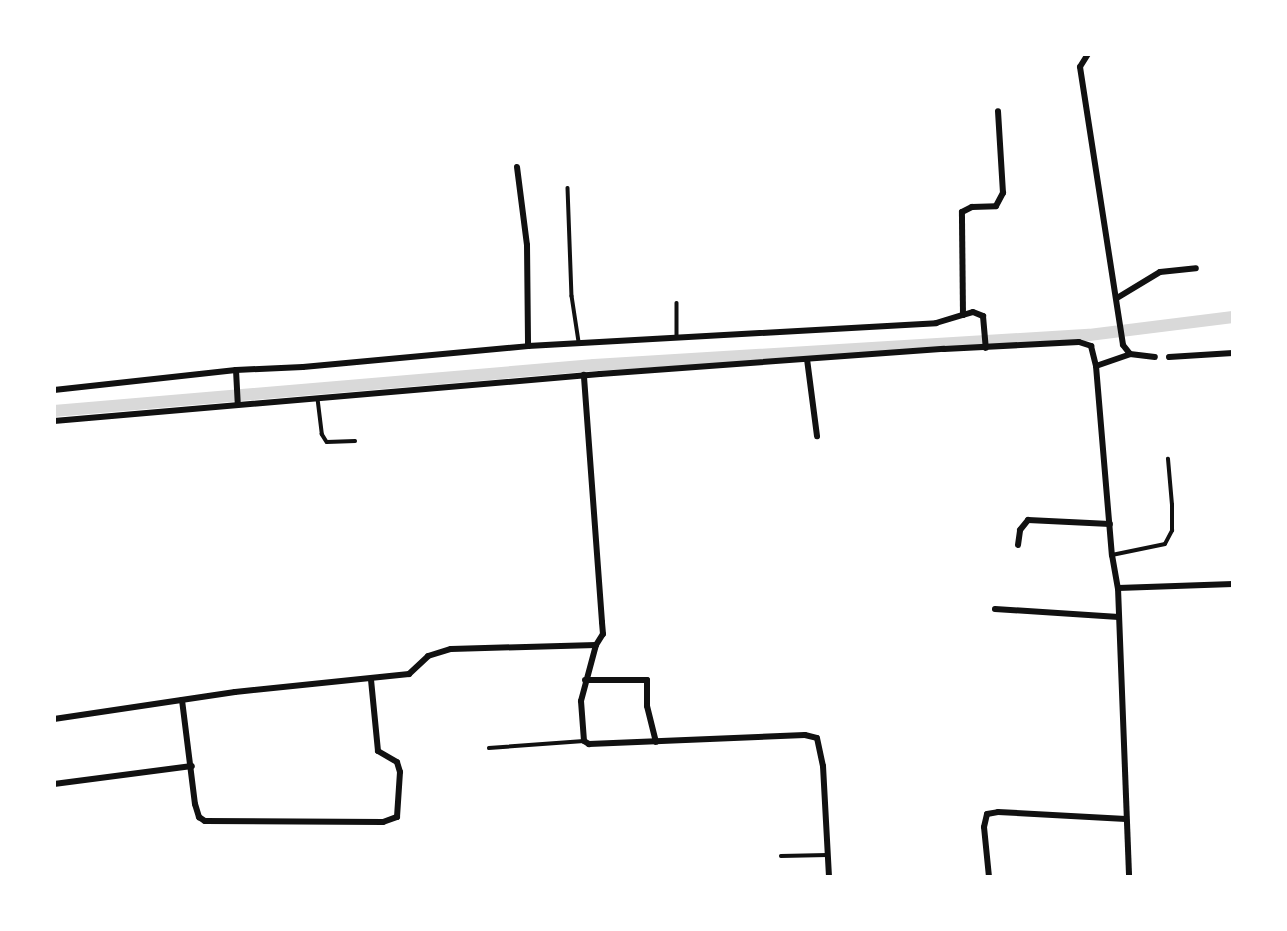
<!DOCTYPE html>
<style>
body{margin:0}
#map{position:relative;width:1287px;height:931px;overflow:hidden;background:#fff;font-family:"PT Serif",serif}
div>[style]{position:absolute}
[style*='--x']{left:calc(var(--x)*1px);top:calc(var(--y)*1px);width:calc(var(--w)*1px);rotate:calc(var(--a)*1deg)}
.canal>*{height:12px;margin:-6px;padding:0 6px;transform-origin:6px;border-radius:6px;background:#d9d9d9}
.service>*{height:3.5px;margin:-1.75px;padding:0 1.75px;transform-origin:1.75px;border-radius:1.75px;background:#111}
.minor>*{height:6px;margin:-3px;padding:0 3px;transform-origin:3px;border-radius:3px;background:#111}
span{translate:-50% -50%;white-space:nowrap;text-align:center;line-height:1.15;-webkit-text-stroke:7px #fff;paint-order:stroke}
.frame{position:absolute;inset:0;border:56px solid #fff;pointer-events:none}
</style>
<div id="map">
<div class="canal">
<i style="--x:54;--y:411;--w:542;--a:-4.87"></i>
<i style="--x:594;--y:365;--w:496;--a:-3.5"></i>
<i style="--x:1089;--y:335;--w:145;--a:-7.1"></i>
</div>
<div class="service">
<i style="--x:568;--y:188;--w:108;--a:87.9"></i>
<i style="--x:572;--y:296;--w:47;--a:81.3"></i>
<i style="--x:677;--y:303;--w:33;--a:90"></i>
<i style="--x:318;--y:399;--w:35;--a:83"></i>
<i style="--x:322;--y:434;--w:9;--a:58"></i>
<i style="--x:327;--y:442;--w:28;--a:-2"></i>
<i style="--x:1112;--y:555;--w:54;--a:-11.7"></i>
<i style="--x:1165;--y:544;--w:15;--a:-62"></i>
<i style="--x:1172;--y:531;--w:26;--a:-90"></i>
<i style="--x:1172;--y:505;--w:46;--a:-95"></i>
<i style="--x:489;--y:748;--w:95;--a:-4.2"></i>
<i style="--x:781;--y:856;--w:46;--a:-1.2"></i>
</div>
<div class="minor">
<i style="--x:1088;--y:54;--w:15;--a:122"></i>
<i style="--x:1080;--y:67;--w:281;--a:81.2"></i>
<i style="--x:1123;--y:345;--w:11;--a:52"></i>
<i style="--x:1130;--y:354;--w:25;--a:7"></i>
<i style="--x:517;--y:167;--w:79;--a:82.7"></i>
<i style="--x:527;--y:245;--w:101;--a:89.4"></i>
<i style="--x:1117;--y:298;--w:50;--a:-31.2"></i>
<i style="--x:1160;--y:272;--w:36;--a:-6"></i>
<i style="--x:963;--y:315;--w:10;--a:-17"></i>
<i style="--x:973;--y:312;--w:11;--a:22"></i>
<i style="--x:983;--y:316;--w:32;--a:85"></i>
<i style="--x:1169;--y:357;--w:64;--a:-3.6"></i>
<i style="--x:807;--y:359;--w:78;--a:82.6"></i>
<i style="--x:1096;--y:366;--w:36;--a:-19"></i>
<i style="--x:236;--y:370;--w:34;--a:87"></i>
<i style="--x:54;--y:390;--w:183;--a:-6.3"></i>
<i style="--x:236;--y:370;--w:67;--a:-2.6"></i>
<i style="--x:303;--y:367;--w:226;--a:-5.3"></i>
<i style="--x:528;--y:346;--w:409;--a:-3.2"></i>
<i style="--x:936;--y:323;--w:28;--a:-17"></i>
<i style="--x:963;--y:315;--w:103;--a:-90.6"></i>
<i style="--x:962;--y:212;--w:11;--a:-27"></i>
<i style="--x:972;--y:207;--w:24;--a:-2"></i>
<i style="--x:996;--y:206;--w:15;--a:-62"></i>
<i style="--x:1003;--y:193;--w:82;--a:-93.5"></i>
<i style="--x:54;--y:421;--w:548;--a:-4.92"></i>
<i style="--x:600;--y:374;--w:345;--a:-4.2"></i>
<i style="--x:944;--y:349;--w:135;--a:-3"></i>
<i style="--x:1079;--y:342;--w:13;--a:18"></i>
<i style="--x:1091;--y:346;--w:21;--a:76"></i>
<i style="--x:1096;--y:366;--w:190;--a:85.2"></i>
<i style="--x:1112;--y:555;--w:34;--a:80"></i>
<i style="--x:1118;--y:588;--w:289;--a:87.8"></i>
<i style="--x:1018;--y:545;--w:15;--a:-82"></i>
<i style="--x:1020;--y:530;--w:13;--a:-51"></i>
<i style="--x:1028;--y:520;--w:82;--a:2.8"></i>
<i style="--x:1118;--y:588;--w:115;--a:-2"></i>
<i style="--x:995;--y:609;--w:124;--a:3.7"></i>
<i style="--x:596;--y:645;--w:58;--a:105"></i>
<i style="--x:581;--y:701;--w:40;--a:85.7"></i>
<i style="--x:584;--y:741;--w:6;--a:31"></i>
<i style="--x:589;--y:744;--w:216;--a:-2.4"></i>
<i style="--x:805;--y:735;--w:12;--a:14"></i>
<i style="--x:817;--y:738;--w:29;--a:78"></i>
<i style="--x:823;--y:766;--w:111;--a:86.9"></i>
<i style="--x:585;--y:680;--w:62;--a:0"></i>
<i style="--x:647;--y:680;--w:26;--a:90"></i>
<i style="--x:647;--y:706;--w:37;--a:76"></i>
<i style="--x:182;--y:700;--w:105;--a:82.9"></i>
<i style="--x:195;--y:804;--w:14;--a:73"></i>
<i style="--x:199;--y:817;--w:7;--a:34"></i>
<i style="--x:205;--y:821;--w:178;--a:0.3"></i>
<i style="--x:383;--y:822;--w:15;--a:-20"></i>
<i style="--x:397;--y:817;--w:45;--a:-86.2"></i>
<i style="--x:400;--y:772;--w:10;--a:-107"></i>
<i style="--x:397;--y:762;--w:22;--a:-150"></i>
<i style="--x:378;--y:751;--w:71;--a:-95.6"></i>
<i style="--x:54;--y:719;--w:183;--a:-8.5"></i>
<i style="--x:235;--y:692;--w:175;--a:-5.9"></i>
<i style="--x:409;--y:674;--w:26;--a:-43"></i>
<i style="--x:428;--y:656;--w:24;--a:-17"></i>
<i style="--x:451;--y:649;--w:145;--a:-1.6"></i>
<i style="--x:596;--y:645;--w:13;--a:-58"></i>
<i style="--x:603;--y:634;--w:12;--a:-95"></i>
<i style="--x:602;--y:622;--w:248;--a:-94.2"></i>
<i style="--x:54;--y:784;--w:139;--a:-7.4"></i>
<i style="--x:989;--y:877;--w:50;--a:-95.7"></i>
<i style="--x:984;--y:827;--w:13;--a:-77"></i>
<i style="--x:987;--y:814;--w:11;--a:-10"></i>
<i style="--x:998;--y:812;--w:128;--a:3.1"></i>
</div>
<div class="frame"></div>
</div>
